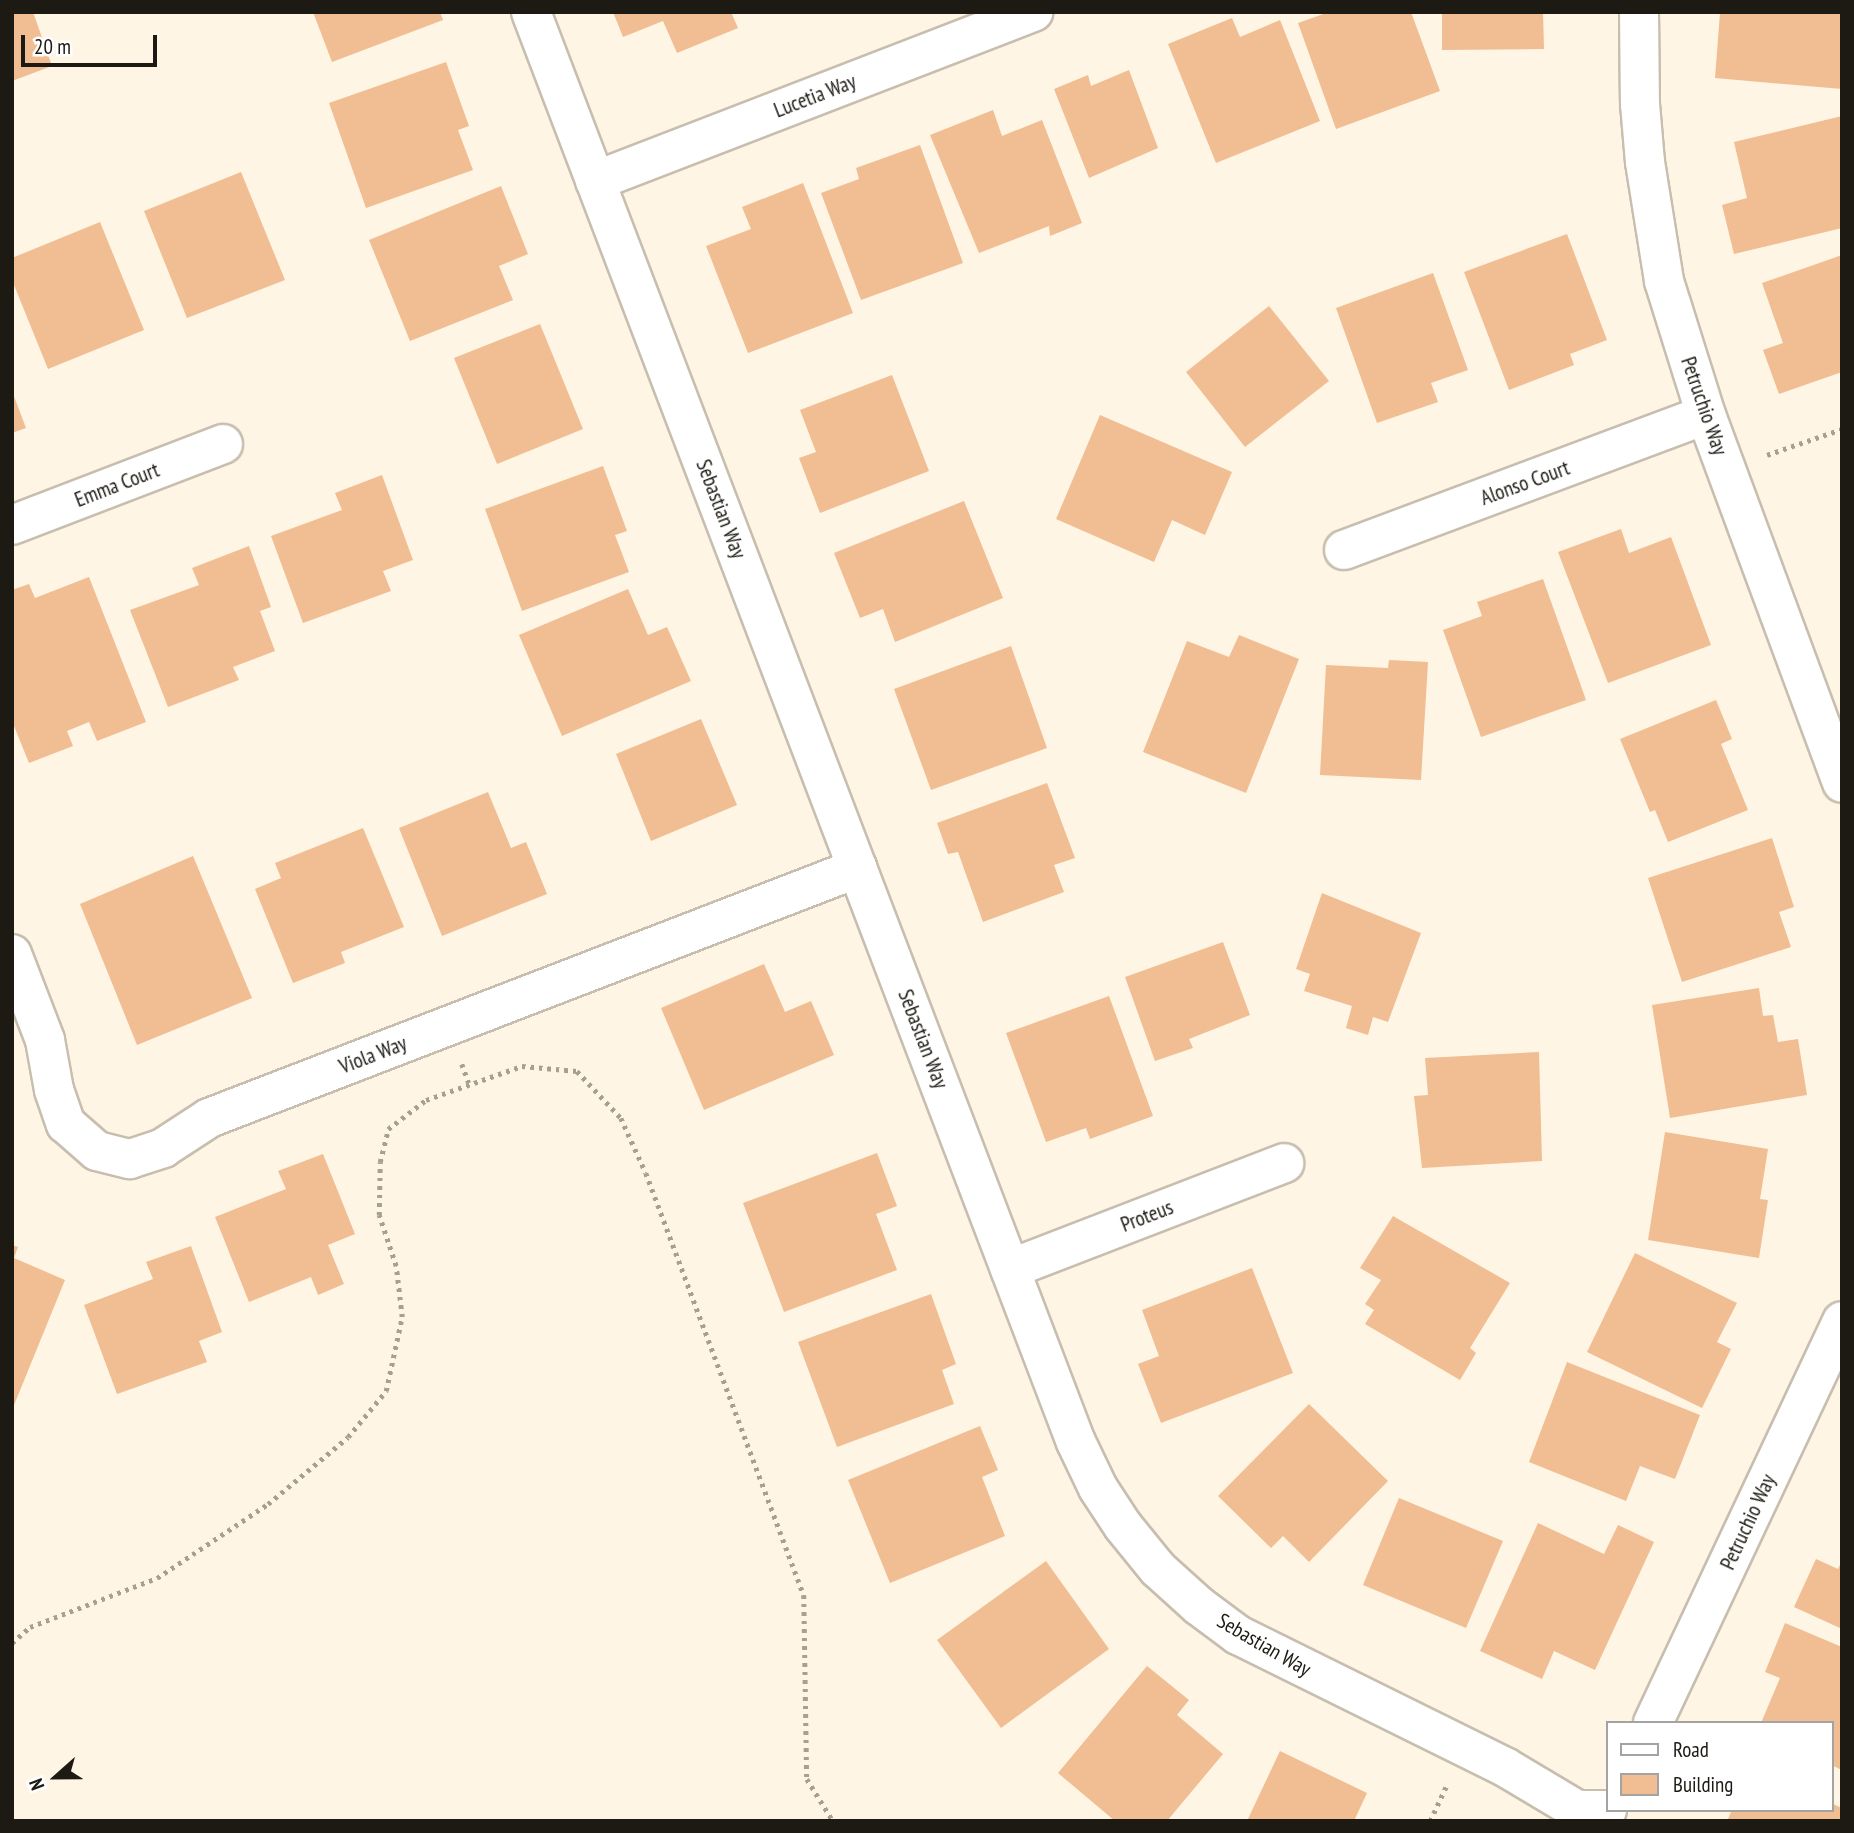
<!DOCTYPE html>
<style>
body{margin:0}
#map{position:relative;width:1854px;height:1833px;overflow:hidden;background:#fef5e4;font-family:"PT Sans Narrow",sans-serif}
div>[style]{position:absolute}
[style*='--x']{left:calc(var(--x)*1px);top:calc(var(--y)*1px);width:calc(var(--w)*1px);rotate:calc(var(--a)*1deg)}
.building>*{inset:0;background:#f1bd92}
.path>*{height:4.5px;margin-top:-2.25px;transform-origin:0;background:repeating-linear-gradient(90deg,#a6a093 0 3.5px,transparent 0 8.5px)}
.roads{filter:drop-shadow(2px 0 #c7beaf) drop-shadow(-2px 0 #c7beaf) drop-shadow(0 2px #c7beaf) drop-shadow(0 -2px #c7beaf)}
.minor>*{height:38px;margin:-19px;padding:0 19px;transform-origin:19px;border-radius:19px;background:#fff}
span{translate:-50% -50%;white-space:nowrap;text-align:center;line-height:1.15;-webkit-text-stroke:6px #fff;paint-order:stroke}
.street-label{font-size:21px;color:#1d1a14}
.frame{position:absolute;inset:0;border:14px solid #1d1a14;pointer-events:none}
.legend{position:absolute;left:1606px;top:1721px;width:228px;height:91px;box-sizing:border-box;background:#fff;border:2px solid #a5a3a1;margin:0;padding:9px 12px;list-style:none;font-size:21px;color:#1d1a14}
.legend li{display:flex;align-items:center;gap:14px;height:35px}
.legend b{width:35px;border:2px solid #a5a3a1}
.north{position:absolute;left:21px;top:1742px;width:70px;height:70px;-webkit-text-stroke:5px #fff;paint-order:stroke;rotate:249deg;font-size:19px;font-weight:700;line-height:28px;text-align:center;color:#1d1a14}
.north::after{content:'';display:block;margin:auto;width:24px;height:32px;background:#1d1a14;clip-path:polygon(50% 0,100% 100%,50% 72%,0 100%)}
.scale{position:absolute;left:21px;top:35px;width:136px;height:32px;box-sizing:border-box;border:4px solid #1d1a14;border-top:0;padding-left:9px;font-size:21px;line-height:24px;white-space:nowrap;color:#1d1a14;-webkit-text-stroke:5px #fff;paint-order:stroke}
</style>
<div id="map">
<div class="building">
<i style="clip-path:polygon(12px 12px,33px 12px,52px 66px,12px 81px)"></i>
<i style="clip-path:polygon(313px 12px,440px 12px,443px 20px,332px 62px)"></i>
<i style="clip-path:polygon(613px 12px,731px 12px,738px 28px,677px 53px,663px 21px,623px 37px)"></i>
<i style="clip-path:polygon(1329px 12px,1411px 12px,1440px 91px,1336px 129px,1298px 23px)"></i>
<i style="clip-path:polygon(1442px 12px,1543px 12px,1544px 49px,1442px 50px)"></i>
<i style="clip-path:polygon(1737px 12px,1842px 12px,1842px 89px,1715px 78px,1720px 13px)"></i>
<i style="clip-path:polygon(1232px 18px,1240px 37px,1280px 20px,1320px 121px,1216px 163px,1168px 44px)"></i>
<i style="clip-path:polygon(446px 62px,469px 126px,458px 130px,473px 170px,366px 208px,329px 103px)"></i>
<i style="clip-path:polygon(1129px 70px,1158px 148px,1089px 178px,1054px 89px,1088px 75px,1091px 86px)"></i>
<i style="clip-path:polygon(993px 110px,1002px 136px,1042px 120px,1082px 223px,1050px 236px,1049px 226px,979px 253px,930px 135px)"></i>
<i style="clip-path:polygon(1842px 116px,1842px 228px,1734px 254px,1722px 205px,1747px 198px,1734px 142px)"></i>
<i style="clip-path:polygon(920px 145px,963px 263px,861px 300px,821px 193px,859px 179px,856px 168px)"></i>
<i style="clip-path:polygon(241px 172px,285px 280px,187px 318px,144px 211px)"></i>
<i style="clip-path:polygon(803px 183px,853px 313px,748px 353px,706px 246px,751px 229px,742px 207px)"></i>
<i style="clip-path:polygon(501px 186px,528px 254px,499px 266px,513px 300px,410px 341px,369px 240px)"></i>
<i style="clip-path:polygon(100px 222px,144px 330px,48px 369px,12px 280px,12px 258px)"></i>
<i style="clip-path:polygon(1567px 234px,1607px 340px,1570px 354px,1574px 365px,1509px 390px,1464px 272px)"></i>
<i style="clip-path:polygon(1842px 255px,1842px 372px,1779px 394px,1763px 350px,1783px 343px,1762px 283px)"></i>
<i style="clip-path:polygon(1433px 273px,1468px 370px,1431px 383px,1438px 402px,1377px 423px,1336px 308px)"></i>
<i style="clip-path:polygon(1269px 306px,1329px 381px,1245px 447px,1186px 372px)"></i>
<i style="clip-path:polygon(540px 324px,583px 429px,497px 464px,454px 358px)"></i>
<i style="clip-path:polygon(892px 375px,929px 471px,820px 513px,799px 458px,816px 452px,800px 410px)"></i>
<i style="clip-path:polygon(12px 391px,26px 428px,12px 433px)"></i>
<i style="clip-path:polygon(1100px 415px,1232px 472px,1205px 535px,1172px 520px,1154px 562px,1056px 519px)"></i>
<i style="clip-path:polygon(603px 466px,627px 531px,615px 535px,629px 572px,522px 611px,485px 509px)"></i>
<i style="clip-path:polygon(382px 475px,413px 560px,383px 571px,391px 591px,303px 623px,271px 536px,342px 510px,335px 493px)"></i>
<i style="clip-path:polygon(964px 501px,1003px 598px,895px 642px,883px 609px,860px 618px,834px 553px)"></i>
<i style="clip-path:polygon(1621px 529px,1629px 553px,1671px 537px,1711px 645px,1608px 683px,1558px 552px)"></i>
<i style="clip-path:polygon(249px 546px,271px 607px,260px 611px,275px 651px,233px 667px,239px 680px,168px 707px,130px 610px,199px 585px,192px 568px)"></i>
<i style="clip-path:polygon(89px 577px,146px 722px,97px 741px,89px 722px,67px 731px,73px 746px,29px 763px,12px 721px,12px 590px,29px 584px,35px 598px)"></i>
<i style="clip-path:polygon(1543px 579px,1586px 700px,1481px 737px,1443px 630px,1482px 616px,1477px 602px)"></i>
<i style="clip-path:polygon(628px 589px,648px 635px,667px 627px,691px 681px,562px 736px,519px 635px)"></i>
<i style="clip-path:polygon(1239px 635px,1299px 659px,1246px 793px,1143px 752px,1187px 641px,1229px 657px)"></i>
<i style="clip-path:polygon(1011px 646px,1047px 748px,931px 790px,894px 689px)"></i>
<i style="clip-path:polygon(1389px 660px,1428px 662px,1421px 780px,1320px 775px,1326px 665px,1388px 668px)"></i>
<i style="clip-path:polygon(1716px 700px,1732px 739px,1721px 744px,1748px 810px,1668px 842px,1655px 810px,1650px 812px,1620px 739px)"></i>
<i style="clip-path:polygon(701px 719px,737px 805px,651px 841px,616px 754px)"></i>
<i style="clip-path:polygon(1047px 783px,1075px 858px,1054px 865px,1064px 892px,983px 922px,958px 852px,948px 854px,937px 823px)"></i>
<i style="clip-path:polygon(488px 792px,511px 848px,526px 842px,547px 894px,442px 936px,399px 828px)"></i>
<i style="clip-path:polygon(363px 828px,404px 927px,341px 952px,345px 963px,293px 983px,255px 889px,281px 878px,275px 863px)"></i>
<i style="clip-path:polygon(1772px 838px,1794px 907px,1779px 912px,1791px 947px,1682px 982px,1648px 878px)"></i>
<i style="clip-path:polygon(193px 856px,252px 998px,137px 1045px,80px 904px)"></i>
<i style="clip-path:polygon(1322px 893px,1421px 933px,1388px 1022px,1373px 1017px,1368px 1035px,1346px 1028px,1352px 1006px,1304px 991px,1310px 974px,1296px 969px)"></i>
<i style="clip-path:polygon(1223px 942px,1250px 1015px,1189px 1039px,1193px 1048px,1155px 1061px,1125px 977px)"></i>
<i style="clip-path:polygon(764px 964px,785px 1012px,811px 1001px,834px 1055px,704px 1110px,661px 1008px)"></i>
<i style="clip-path:polygon(1759px 988px,1763px 1016px,1773px 1015px,1778px 1042px,1798px 1039px,1807px 1095px,1670px 1118px,1652px 1005px)"></i>
<i style="clip-path:polygon(1109px 996px,1153px 1116px,1090px 1139px,1086px 1128px,1046px 1142px,1006px 1033px)"></i>
<i style="clip-path:polygon(1539px 1052px,1542px 1161px,1422px 1168px,1414px 1096px,1428px 1095px,1425px 1058px)"></i>
<i style="clip-path:polygon(1665px 1132px,1768px 1149px,1760px 1199px,1768px 1200px,1759px 1258px,1648px 1240px)"></i>
<i style="clip-path:polygon(877px 1153px,897px 1206px,876px 1214px,897px 1270px,784px 1312px,743px 1203px)"></i>
<i style="clip-path:polygon(323px 1154px,355px 1234px,328px 1245px,344px 1284px,318px 1295px,311px 1277px,249px 1302px,215px 1217px,286px 1189px,278px 1171px)"></i>
<i style="clip-path:polygon(1393px 1216px,1510px 1283px,1470px 1348px,1476px 1353px,1460px 1380px,1365px 1324px,1374px 1310px,1365px 1304px,1381px 1280px,1360px 1268px)"></i>
<i style="clip-path:polygon(12px 1245px,18px 1247px,14px 1258px,65px 1280px,12px 1410px)"></i>
<i style="clip-path:polygon(191px 1246px,222px 1332px,199px 1341px,207px 1362px,117px 1394px,84px 1305px,153px 1279px,146px 1262px)"></i>
<i style="clip-path:polygon(1635px 1253px,1737px 1303px,1717px 1342px,1731px 1349px,1702px 1408px,1587px 1352px)"></i>
<i style="clip-path:polygon(1252px 1268px,1293px 1373px,1161px 1423px,1138px 1364px,1159px 1356px,1142px 1310px)"></i>
<i style="clip-path:polygon(931px 1294px,956px 1364px,942px 1370px,954px 1404px,837px 1447px,798px 1342px)"></i>
<i style="clip-path:polygon(1567px 1362px,1700px 1415px,1675px 1479px,1640px 1466px,1626px 1501px,1529px 1462px)"></i>
<i style="clip-path:polygon(1309px 1404px,1388px 1481px,1309px 1562px,1283px 1536px,1271px 1548px,1218px 1496px)"></i>
<i style="clip-path:polygon(980px 1426px,998px 1470px,982px 1477px,1005px 1536px,890px 1583px,848px 1480px)"></i>
<i style="clip-path:polygon(1399px 1498px,1503px 1541px,1466px 1628px,1363px 1585px)"></i>
<i style="clip-path:polygon(1538px 1523px,1604px 1554px,1618px 1525px,1654px 1542px,1595px 1670px,1554px 1651px,1542px 1679px,1480px 1651px)"></i>
<i style="clip-path:polygon(1816px 1559px,1838px 1569px,1842px 1561px,1842px 1629px,1794px 1607px)"></i>
<i style="clip-path:polygon(1046px 1561px,1109px 1649px,1001px 1728px,937px 1640px)"></i>
<i style="clip-path:polygon(1785px 1623px,1842px 1647px,1842px 1770px,1831px 1765px,1831px 1723px,1761px 1723px,1780px 1678px,1765px 1672px)"></i>
<i style="clip-path:polygon(1147px 1666px,1189px 1700px,1177px 1715px,1223px 1754px,1167px 1821px,1115px 1821px,1058px 1773px)"></i>
<i style="clip-path:polygon(1280px 1751px,1367px 1793px,1354px 1821px,1247px 1821px)"></i>
<i style="clip-path:polygon(1831px 1803px,1842px 1808px,1842px 1821px,1727px 1821px,1732px 1810px,1831px 1810px)"></i>
</div>
<div class="path">
<i style="--x:1767;--y:455;--w:79;--a:-19.1"></i>
<i style="--x:462;--y:1064;--w:20;--a:70"></i>
<i style="--x:12;--y:1643;--w:24;--a:-42"></i>
<i style="--x:30;--y:1627;--w:136;--a:-21.1"></i>
<i style="--x:157;--y:1578;--w:133;--a:-33.7"></i>
<i style="--x:268;--y:1504;--w:104;--a:-39.9"></i>
<i style="--x:348;--y:1437;--w:60;--a:-50.4"></i>
<i style="--x:386;--y:1391;--w:76;--a:-77.8"></i>
<i style="--x:402;--y:1317;--w:51;--a:-96.7"></i>
<i style="--x:396;--y:1266;--w:54;--a:-108.4"></i>
<i style="--x:379;--y:1215;--w:53;--a:-88.9"></i>
<i style="--x:380;--y:1162;--w:34;--a:-76"></i>
<i style="--x:388;--y:1129;--w:48;--a:-37.3"></i>
<i style="--x:426;--y:1100;--w:102;--a:-19.5"></i>
<i style="--x:522;--y:1066;--w:55;--a:5.2"></i>
<i style="--x:577;--y:1071;--w:64;--a:46.9"></i>
<i style="--x:621;--y:1118;--w:60;--a:65.6"></i>
<i style="--x:646;--y:1173;--w:451;--a:69.5"></i>
<i style="--x:804;--y:1595;--w:184;--a:89.1"></i>
<i style="--x:807;--y:1779;--w:49;--a:58.2"></i>
<i style="--x:1430;--y:1821;--w:38;--a:-65"></i>
</div>
<div class="roads">
<div class="minor">
<i style="--x:531;--y:12;--w:1530;--a:69.14"></i>
<i style="--x:1076;--y:1442;--w:51;--a:64.4"></i>
<i style="--x:1098;--y:1488;--w:45;--a:56.7"></i>
<i style="--x:1123;--y:1526;--w:55;--a:50.9"></i>
<i style="--x:1158;--y:1569;--w:55;--a:42.1"></i>
<i style="--x:1199;--y:1606;--w:49;--a:36.6"></i>
<i style="--x:1238;--y:1635;--w:298;--a:26.3"></i>
<i style="--x:1505;--y:1767;--w:84;--a:30.8"></i>
<i style="--x:1577;--y:1810;--w:30;--a:0"></i>
<i style="--x:1639;--y:12;--w:92;--a:89.4"></i>
<i style="--x:1640;--y:104;--w:58;--a:85.1"></i>
<i style="--x:1645;--y:162;--w:121;--a:80.9"></i>
<i style="--x:1664;--y:281;--w:140;--a:72.6"></i>
<i style="--x:1706;--y:415;--w:392;--a:69.7"></i>
<i style="--x:595;--y:181;--w:470;--a:-21.1"></i>
<i style="--x:12;--y:525;--w:226;--a:-21"></i>
<i style="--x:1344;--y:550;--w:386;--a:-20.5"></i>
<i style="--x:12;--y:954;--w:92;--a:69"></i>
<i style="--x:45;--y:1040;--w:51;--a:79.8"></i>
<i style="--x:54;--y:1090;--w:36;--a:71"></i>
<i style="--x:66;--y:1124;--w:41;--a:41.1"></i>
<i style="--x:97;--y:1151;--w:34;--a:14"></i>
<i style="--x:130;--y:1159;--w:35;--a:-18"></i>
<i style="--x:163;--y:1148;--w:55;--a:-33.1"></i>
<i style="--x:209;--y:1118;--w:695;--a:-21.07"></i>
<i style="--x:1010;--y:1269;--w:294;--a:-21.1"></i>
<i style="--x:1653;--y:1723;--w:444;--a:-64.8"></i>
</div>
</div>
<div class="street-label">
<span style="left:815px;top:96px;rotate:-21deg">Lucetia Way</span>
<span style="left:1704px;top:406px;rotate:71deg">Petruchio Way</span>
<span style="left:1525px;top:483px;rotate:-20deg">Alonso Court</span>
<span style="left:117px;top:485px;rotate:-21deg">Emma Court</span>
<span style="left:721px;top:509px;rotate:69deg">Sebastian Way</span>
<span style="left:923px;top:1039px;rotate:69deg">Sebastian Way</span>
<span style="left:373px;top:1055px;rotate:-21deg">Viola Way</span>
<span style="left:1147px;top:1216px;rotate:-21deg">Proteus</span>
<span style="left:1748px;top:1522px;rotate:-65deg">Petruchio Way</span>
<span style="left:1264px;top:1645px;rotate:30deg">Sebastian Way</span>
</div>
<div class="frame"></div>
<ul class="legend">
<li><b style="height:9px;background:#fff"></b>Road</li>
<li><b style="height:19px;background:#f1bd92"></b>Building</li>
</ul>
<div class="north">N</div>
<div class="scale">20 m</div>
</div>
